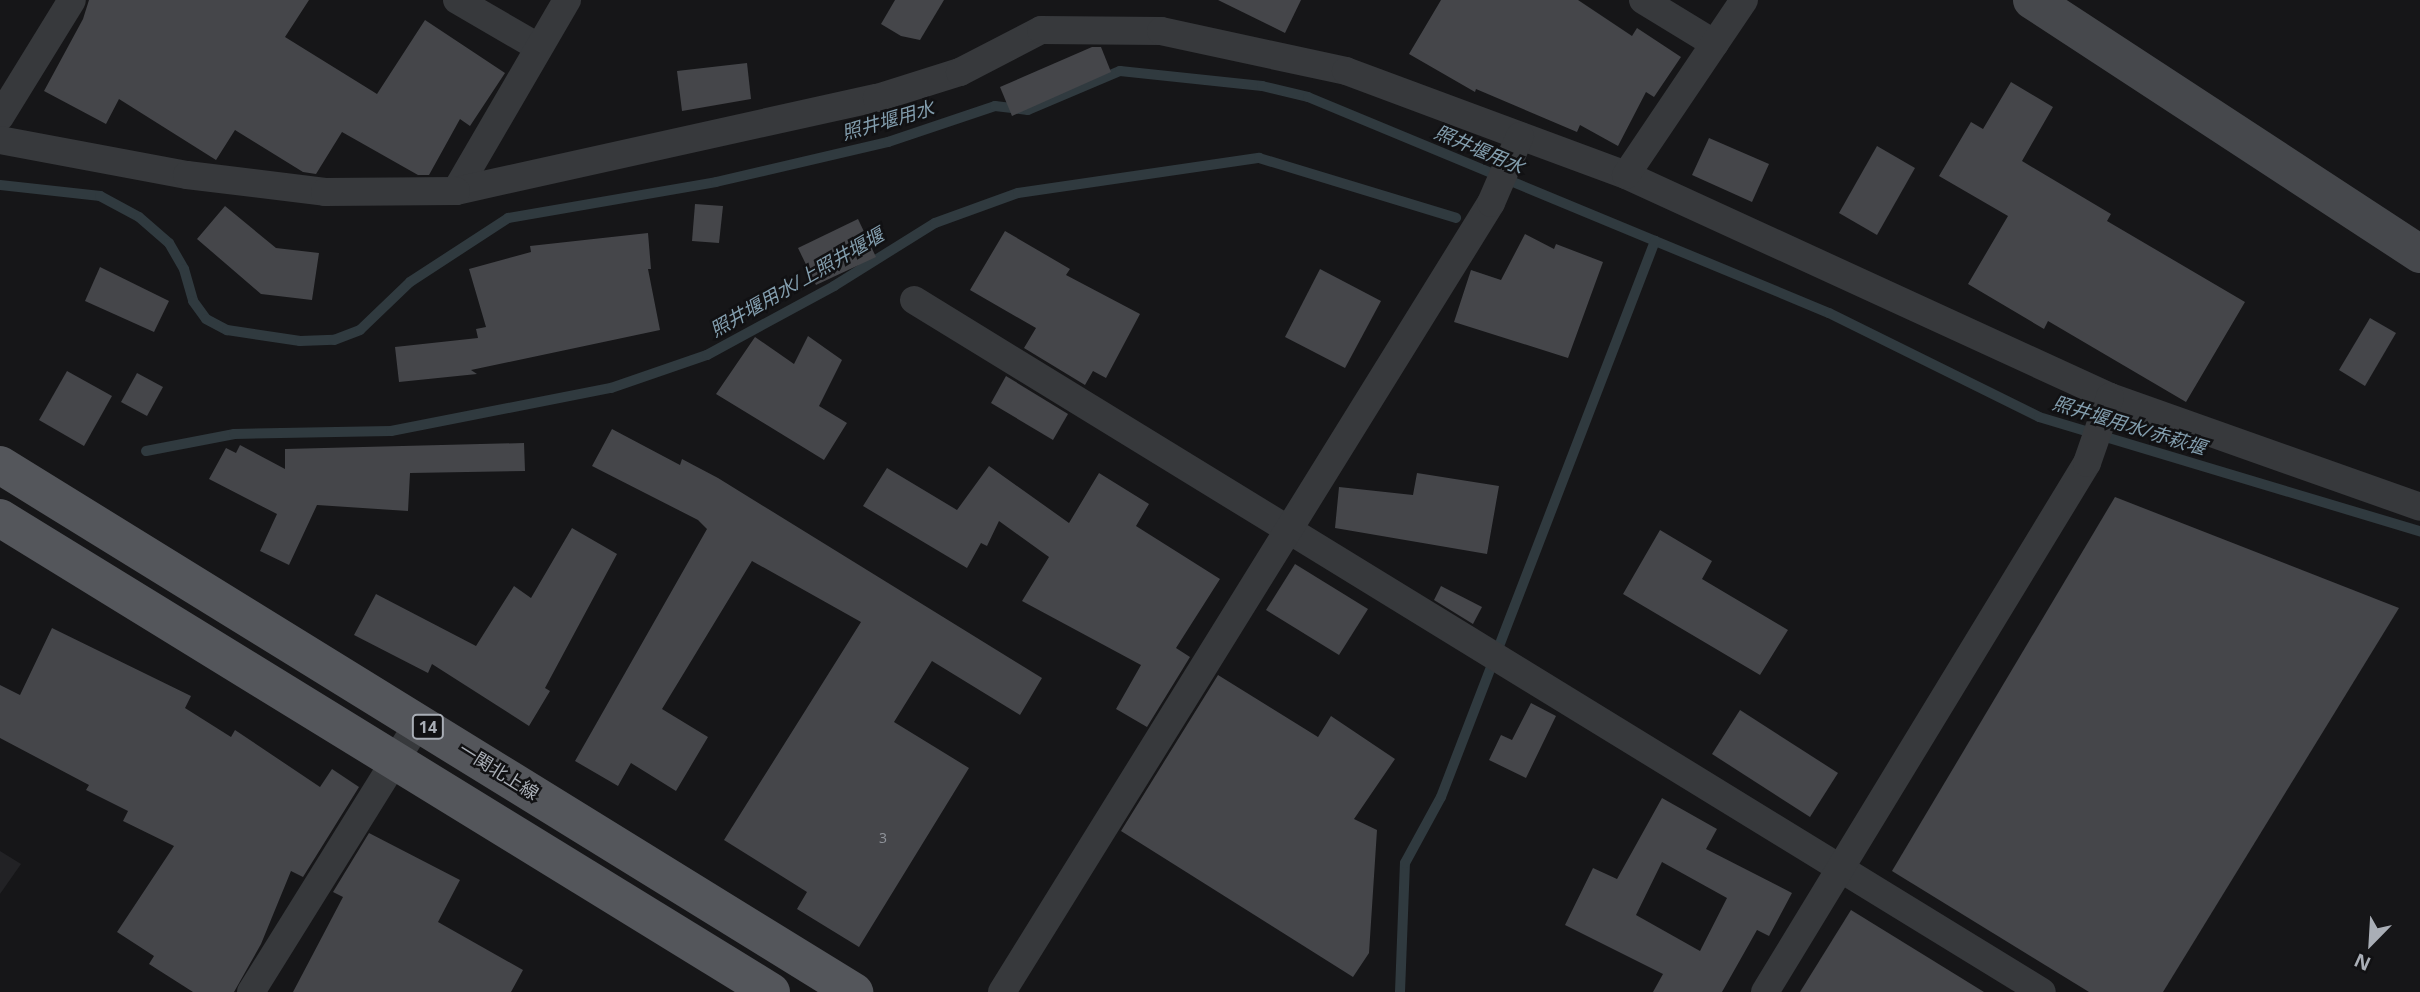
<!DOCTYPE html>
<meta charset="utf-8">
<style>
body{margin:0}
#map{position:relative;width:2420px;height:992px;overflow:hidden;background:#161618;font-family:"Open Sans","Noto Sans JP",sans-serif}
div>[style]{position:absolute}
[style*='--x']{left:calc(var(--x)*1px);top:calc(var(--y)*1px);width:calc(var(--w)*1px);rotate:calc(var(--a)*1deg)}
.built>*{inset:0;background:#222225}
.stream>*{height:10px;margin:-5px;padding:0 5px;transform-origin:5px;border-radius:5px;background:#303a3f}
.building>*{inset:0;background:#45464a}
.street>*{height:28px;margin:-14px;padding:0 14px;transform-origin:14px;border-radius:14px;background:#37393c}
.secondary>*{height:38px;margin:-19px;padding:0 19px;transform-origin:19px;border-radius:19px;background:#46484c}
.primary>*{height:38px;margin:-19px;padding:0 19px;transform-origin:19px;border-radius:19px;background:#54565b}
span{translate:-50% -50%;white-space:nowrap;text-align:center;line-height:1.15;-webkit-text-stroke:5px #111113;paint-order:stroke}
.number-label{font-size:14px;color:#90949b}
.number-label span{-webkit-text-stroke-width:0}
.shield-label span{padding:2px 5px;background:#111113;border:2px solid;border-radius:5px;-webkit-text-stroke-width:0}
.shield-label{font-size:16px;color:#a9aeb6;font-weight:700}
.street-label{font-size:18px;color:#a9aeb6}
.water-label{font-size:19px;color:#839eae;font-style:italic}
.north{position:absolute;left:2336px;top:908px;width:70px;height:70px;-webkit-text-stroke:5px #111113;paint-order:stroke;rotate:204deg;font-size:19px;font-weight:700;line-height:28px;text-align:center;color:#a9aeb6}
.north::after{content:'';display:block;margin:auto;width:24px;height:32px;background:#a9aeb6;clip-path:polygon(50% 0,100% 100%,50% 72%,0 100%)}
</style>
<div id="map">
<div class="built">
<i style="clip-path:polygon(0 851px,21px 864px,0 894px)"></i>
</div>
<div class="stream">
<i style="--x:0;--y:185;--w:101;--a:6.3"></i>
<i style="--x:100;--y:196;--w:44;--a:28.3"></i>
<i style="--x:139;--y:217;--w:40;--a:41"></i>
<i style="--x:169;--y:243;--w:30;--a:60"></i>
<i style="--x:184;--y:269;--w:33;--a:74"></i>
<i style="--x:193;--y:301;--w:22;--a:54"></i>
<i style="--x:206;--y:319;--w:24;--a:28"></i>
<i style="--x:227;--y:330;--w:74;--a:8.6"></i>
<i style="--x:300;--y:341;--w:34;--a:-2"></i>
<i style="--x:334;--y:340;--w:28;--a:-21"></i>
<i style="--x:360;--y:330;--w:69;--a:-43.8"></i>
<i style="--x:410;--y:282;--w:117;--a:-33.1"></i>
<i style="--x:508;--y:218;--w:211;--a:-9.8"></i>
<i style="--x:716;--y:182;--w:177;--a:-13.1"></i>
<i style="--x:888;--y:142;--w:113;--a:-18.6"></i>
<i style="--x:995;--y:106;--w:33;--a:7"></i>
<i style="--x:1028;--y:110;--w:100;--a:-23"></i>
<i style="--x:1120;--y:71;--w:143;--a:6"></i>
<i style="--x:1262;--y:86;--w:47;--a:13.4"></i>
<i style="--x:1308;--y:97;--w:564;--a:22.52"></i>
<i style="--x:1829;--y:313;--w:234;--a:26.3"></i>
<i style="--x:2039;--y:417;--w:398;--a:16.7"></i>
<i style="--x:146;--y:451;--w:90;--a:-10.9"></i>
<i style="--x:234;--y:434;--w:157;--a:-1.1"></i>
<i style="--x:391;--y:431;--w:224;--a:-11.1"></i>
<i style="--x:611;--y:388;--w:102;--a:-19"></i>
<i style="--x:707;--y:355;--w:145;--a:-28.5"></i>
<i style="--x:834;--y:286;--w:119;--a:-32"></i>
<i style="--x:935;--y:223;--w:88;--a:-19.9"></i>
<i style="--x:1018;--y:193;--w:244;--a:-8.3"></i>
<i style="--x:1259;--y:158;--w:206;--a:16.9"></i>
<i style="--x:1400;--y:992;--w:129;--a:-87.8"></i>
<i style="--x:1405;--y:863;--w:75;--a:-61.4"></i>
<i style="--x:1441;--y:797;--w:596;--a:-68.95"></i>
</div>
<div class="building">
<i style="clip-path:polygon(89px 0,309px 0,285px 37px,377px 94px,425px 20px,505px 73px,470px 126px,460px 119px,429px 175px,418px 175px,342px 132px,316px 174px,303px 172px,235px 130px,216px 160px,119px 99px,106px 124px,44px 91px,83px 19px)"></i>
<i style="clip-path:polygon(895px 0,944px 0,920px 40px,901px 36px,881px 24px)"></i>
<i style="clip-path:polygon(1218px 0,1301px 0,1285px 33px)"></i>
<i style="clip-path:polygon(1441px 0,1578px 0,1632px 36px,1637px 28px,1681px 57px,1654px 97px,1646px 92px,1618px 146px,1580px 125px,1577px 132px,1476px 89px,1475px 92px,1409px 54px)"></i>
<i style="clip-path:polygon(1092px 47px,1101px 47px,1111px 72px,1012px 116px,1000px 87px)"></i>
<i style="clip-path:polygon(747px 63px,751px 99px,682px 111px,677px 71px)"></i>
<i style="clip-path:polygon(2011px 82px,2053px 107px,2022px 161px,2111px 214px,2107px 221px,2245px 302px,2186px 402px,2048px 321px,2044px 329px,1968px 284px,2008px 216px,1939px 176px,1971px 122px,1983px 129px)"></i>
<i style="clip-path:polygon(1709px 138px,1769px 164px,1752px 202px,1692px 175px)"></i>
<i style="clip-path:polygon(1877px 146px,1915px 168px,1877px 235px,1839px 213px)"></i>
<i style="clip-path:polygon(695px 204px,723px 206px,719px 243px,692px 241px)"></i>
<i style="clip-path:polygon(225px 206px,276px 248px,319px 253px,312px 300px,261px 294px,197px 239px)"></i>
<i style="clip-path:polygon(858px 219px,876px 257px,816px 285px,798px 248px)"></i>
<i style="clip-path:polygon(1005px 231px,1070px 269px,1066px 275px,1140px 314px,1106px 378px,1093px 371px,1085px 385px,1024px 348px,1036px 328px,970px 290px)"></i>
<i style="clip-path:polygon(648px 233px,651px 269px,648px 269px,660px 330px,471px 370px,477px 374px,399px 382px,395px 347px,478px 338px,476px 329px,486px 327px,469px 269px,531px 252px,530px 246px)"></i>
<i style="clip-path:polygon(1525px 234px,1554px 249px,1556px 244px,1603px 262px,1568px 358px,1454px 322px,1471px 270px,1501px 280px)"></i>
<i style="clip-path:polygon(100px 267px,169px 301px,154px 332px,85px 301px)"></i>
<i style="clip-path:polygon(1320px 269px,1381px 301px,1345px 368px,1285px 337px)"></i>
<i style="clip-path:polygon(2370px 318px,2396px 333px,2365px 386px,2339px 370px)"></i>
<i style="clip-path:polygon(808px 336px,842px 360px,819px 406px,847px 423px,824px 460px,716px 394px,755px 337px,794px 364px)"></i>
<i style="clip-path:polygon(67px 371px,112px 396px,84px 446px,39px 420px)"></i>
<i style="clip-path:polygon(137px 373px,163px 387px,147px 416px,121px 402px)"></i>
<i style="clip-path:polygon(1006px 376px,1068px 414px,1053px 440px,991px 403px)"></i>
<i style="clip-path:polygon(612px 429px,680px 465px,682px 459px,718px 478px,1042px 678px,1020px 715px,932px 661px,894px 722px,969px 768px,859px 947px,797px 909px,807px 892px,724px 840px,861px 622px,752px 561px,662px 709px,708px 737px,676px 791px,631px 763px,618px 786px,575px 761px,707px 529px,698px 520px,592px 466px)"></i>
<i style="clip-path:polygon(524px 443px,525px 471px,410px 473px,408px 511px,317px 505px,289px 565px,260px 551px,277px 514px,209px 479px,226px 448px,236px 453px,240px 445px,285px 469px,285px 449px)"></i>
<i style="clip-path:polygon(989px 466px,1069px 523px,1099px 473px,1149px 504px,1136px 526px,1220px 579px,1176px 648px,1190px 657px,1147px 727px,1116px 709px,1141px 665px,1022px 601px,1049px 557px,999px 521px,987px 546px,981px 543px,967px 568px,863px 506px,887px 468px,957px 510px)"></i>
<i style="clip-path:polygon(1417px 473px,1499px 486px,1487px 554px,1335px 528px,1339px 487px,1413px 495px)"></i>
<i style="clip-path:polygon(2115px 497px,2399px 608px,2163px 992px,2089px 992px,1892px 871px)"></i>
<i style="clip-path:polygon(572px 528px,617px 554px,545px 688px,550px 691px,529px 726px,432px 664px,428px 673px,354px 635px,376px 594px,476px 646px,514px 586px,531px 598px)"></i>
<i style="clip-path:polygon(1660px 530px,1712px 561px,1702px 579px,1788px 630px,1760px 675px,1623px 594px)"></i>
<i style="clip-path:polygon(1295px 564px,1368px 609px,1339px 655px,1266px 610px)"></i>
<i style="clip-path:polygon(1441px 586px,1482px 607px,1473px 624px,1434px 600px)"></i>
<i style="clip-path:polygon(52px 628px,191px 696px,185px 708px,231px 737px,235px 730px,320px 787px,332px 769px,359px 787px,303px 877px,291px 871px,261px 944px,234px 992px,193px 992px,149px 964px,154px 956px,117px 932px,174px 846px,123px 821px,128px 811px,86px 790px,89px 785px,0 738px,0 685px,20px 695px)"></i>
<i style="clip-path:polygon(1218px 675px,1318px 737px,1331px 716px,1395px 759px,1354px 819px,1377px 830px,1369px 953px,1353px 977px,1121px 831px)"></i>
<i style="clip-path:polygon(1531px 703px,1556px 716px,1526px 778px,1489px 760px,1501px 735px,1512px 740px)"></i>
<i style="clip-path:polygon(1740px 710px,1838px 773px,1810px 817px,1712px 754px)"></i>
<i style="clip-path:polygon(evenodd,1662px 798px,1717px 829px,1706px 849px,1792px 893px,1769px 936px,1757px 930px,1722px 992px,1653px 992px,1663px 974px,1565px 925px,1593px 868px,1617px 879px,1662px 798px,1662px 862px,1727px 898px,1700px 951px,1636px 915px,1662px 862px)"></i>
<i style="clip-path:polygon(369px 833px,460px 880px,438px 922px,523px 970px,511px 992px,293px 992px,343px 897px,333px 892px)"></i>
<i style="clip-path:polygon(1851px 910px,1984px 992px,1800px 992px)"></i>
</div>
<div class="street">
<i style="--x:457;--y:0;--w:94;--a:30.1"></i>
<i style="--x:567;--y:0;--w:221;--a:120.2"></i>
<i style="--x:456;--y:191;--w:431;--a:-12.5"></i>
<i style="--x:877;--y:98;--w:87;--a:-17.4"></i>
<i style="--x:960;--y:72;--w:91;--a:-27.4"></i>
<i style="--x:1041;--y:30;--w:120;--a:0.5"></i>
<i style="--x:1161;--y:31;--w:189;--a:12.2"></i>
<i style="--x:1346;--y:71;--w:299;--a:20.4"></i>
<i style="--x:1626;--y:175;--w:532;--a:24.64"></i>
<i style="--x:2110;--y:397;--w:329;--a:19.5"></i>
<i style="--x:1643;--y:0;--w:84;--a:31.4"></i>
<i style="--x:0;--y:117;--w:137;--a:-58.4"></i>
<i style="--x:0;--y:140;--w:190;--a:10.6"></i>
<i style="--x:187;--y:175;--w:139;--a:7"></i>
<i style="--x:325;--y:192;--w:131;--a:-0.4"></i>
<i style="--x:1626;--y:175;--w:211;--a:-56"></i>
<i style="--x:914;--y:300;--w:1323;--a:31.53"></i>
<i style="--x:251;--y:992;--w:318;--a:-58.1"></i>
<i style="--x:1002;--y:992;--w:928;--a:-58.21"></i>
<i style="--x:1491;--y:203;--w:73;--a:-66.6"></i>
<i style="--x:1765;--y:992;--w:619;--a:-58.67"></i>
<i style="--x:2087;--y:463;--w:70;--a:-70.8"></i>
</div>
<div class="secondary">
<i style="--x:2032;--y:0;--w:464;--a:33.2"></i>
</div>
<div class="primary">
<i style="--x:0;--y:465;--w:1004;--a:31.68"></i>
<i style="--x:0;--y:518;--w:905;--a:31.58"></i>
</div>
<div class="number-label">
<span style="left:883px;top:838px">3</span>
</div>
<div class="shield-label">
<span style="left:428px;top:727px">14</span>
</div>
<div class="street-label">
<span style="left:499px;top:771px;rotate:32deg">一関北上線</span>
</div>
<div class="water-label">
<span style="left:888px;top:121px;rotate:-16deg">照井堰用水</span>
<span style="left:1479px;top:150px;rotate:23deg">照井堰用水</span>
<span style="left:797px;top:283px;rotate:-30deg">照井堰用水/上照井堰堰</span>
<span style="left:2129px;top:426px;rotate:17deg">照井堰用水/赤萩堰</span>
</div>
<div class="north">N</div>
</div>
